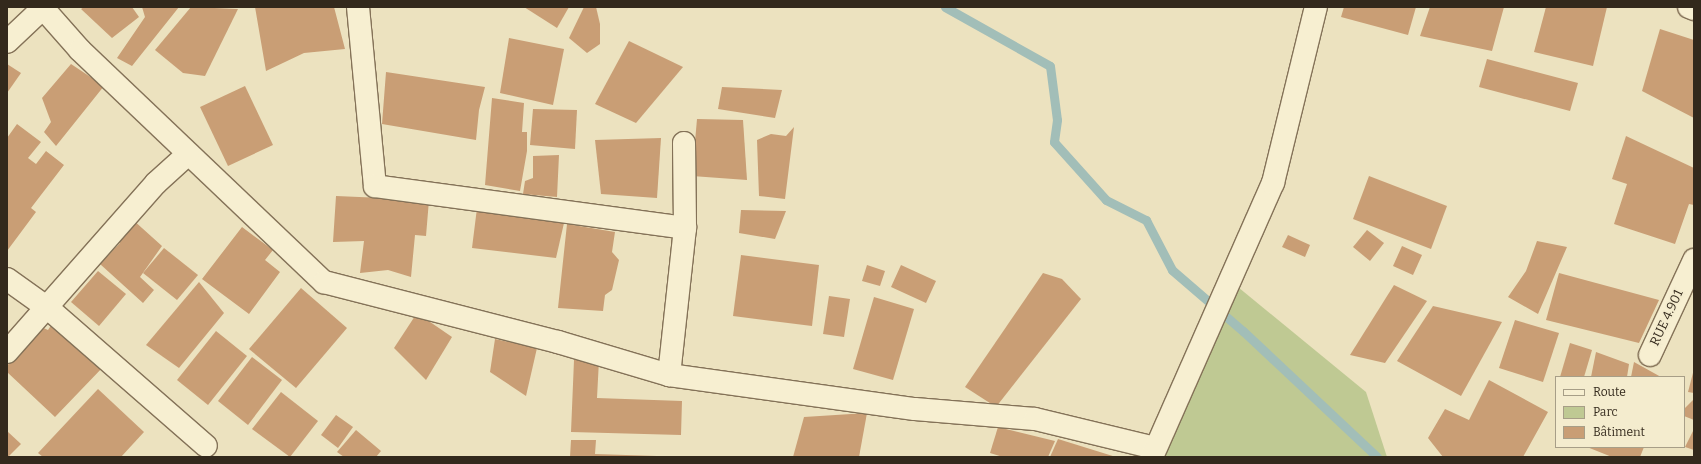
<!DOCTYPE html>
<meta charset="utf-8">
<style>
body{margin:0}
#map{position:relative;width:1701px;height:464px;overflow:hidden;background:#ece2bf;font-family:Bitter,serif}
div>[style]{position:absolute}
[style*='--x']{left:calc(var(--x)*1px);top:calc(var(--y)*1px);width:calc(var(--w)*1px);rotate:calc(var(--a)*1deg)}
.green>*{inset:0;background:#bfc993}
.stream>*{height:9px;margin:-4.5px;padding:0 4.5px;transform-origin:4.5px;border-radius:4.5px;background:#a2beb8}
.building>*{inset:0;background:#c99e75}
.roads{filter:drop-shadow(1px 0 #847258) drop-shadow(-1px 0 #847258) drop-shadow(0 1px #847258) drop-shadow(0 -1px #847258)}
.minor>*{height:22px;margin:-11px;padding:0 11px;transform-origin:11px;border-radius:11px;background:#f7efd1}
span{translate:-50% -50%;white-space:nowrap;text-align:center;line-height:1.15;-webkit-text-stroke:3.5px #f4ecce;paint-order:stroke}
.street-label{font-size:13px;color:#33291c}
.frame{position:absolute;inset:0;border:8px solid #33291c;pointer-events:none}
.legend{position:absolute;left:1555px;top:376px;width:130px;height:72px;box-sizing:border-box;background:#f4ecce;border:1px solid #a79e87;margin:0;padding:5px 7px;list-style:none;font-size:12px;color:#33291c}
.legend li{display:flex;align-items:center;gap:8px;height:20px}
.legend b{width:20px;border:1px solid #a79e87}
</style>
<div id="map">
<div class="green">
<i style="clip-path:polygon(1227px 278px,1366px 392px,1387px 457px,1146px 457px)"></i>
</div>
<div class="stream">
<i style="--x:945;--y:7;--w:120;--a:29.3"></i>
<i style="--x:1050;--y:66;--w:54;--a:82.6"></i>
<i style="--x:1057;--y:120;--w:22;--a:98"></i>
<i style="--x:1054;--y:142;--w:78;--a:48.1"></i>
<i style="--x:1106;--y:200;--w:45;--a:26.6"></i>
<i style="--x:1146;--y:220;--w:56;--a:62.5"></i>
<i style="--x:1172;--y:270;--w:94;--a:40.7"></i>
<i style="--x:1243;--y:331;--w:184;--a:43.2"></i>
</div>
<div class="building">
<i style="clip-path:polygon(84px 7px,132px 7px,139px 17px,112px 38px,81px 9px)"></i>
<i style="clip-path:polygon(142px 7px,179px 7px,132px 66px,117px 58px,145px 17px)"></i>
<i style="clip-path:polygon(191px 7px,238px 9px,205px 76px,183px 73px,155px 50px)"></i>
<i style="clip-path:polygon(255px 7px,334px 7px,345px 49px,304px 53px,266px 71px)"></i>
<i style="clip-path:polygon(524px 7px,569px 7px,557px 28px)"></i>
<i style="clip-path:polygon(584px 7px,596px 7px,600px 24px,600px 44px,587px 53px,569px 38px)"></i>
<i style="clip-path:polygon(1344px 7px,1416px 7px,1408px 35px,1341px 17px)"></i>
<i style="clip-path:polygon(1430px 7px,1504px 7px,1492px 51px,1420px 36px)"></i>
<i style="clip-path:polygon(1546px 7px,1607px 7px,1593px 66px,1534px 52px)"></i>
<i style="clip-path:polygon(1660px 29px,1694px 40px,1694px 118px,1642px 91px)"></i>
<i style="clip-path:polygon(509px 38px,564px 49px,553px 105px,500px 93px)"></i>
<i style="clip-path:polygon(629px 41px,683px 67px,636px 123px,595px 104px)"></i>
<i style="clip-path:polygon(1487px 59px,1578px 83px,1570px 111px,1479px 87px)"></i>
<i style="clip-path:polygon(7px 64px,21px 73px,7px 93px)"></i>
<i style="clip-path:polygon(71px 64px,104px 86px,56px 146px,44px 132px,51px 122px,42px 98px)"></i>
<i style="clip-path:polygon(386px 72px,485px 87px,479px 110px,476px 140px,382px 124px)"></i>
<i style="clip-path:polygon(245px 86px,273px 145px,228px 166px,200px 107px)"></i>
<i style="clip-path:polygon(722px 87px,782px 90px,775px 118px,718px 109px)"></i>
<i style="clip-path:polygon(492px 98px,524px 103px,522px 132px,527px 132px,527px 151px,520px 191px,485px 185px)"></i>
<i style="clip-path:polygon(533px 109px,577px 110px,575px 149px,530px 145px)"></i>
<i style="clip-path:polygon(697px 119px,743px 120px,747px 180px,692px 176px)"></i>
<i style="clip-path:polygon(17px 124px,41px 142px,28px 158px,36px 164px,46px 151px,64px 165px,31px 208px,36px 212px,7px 251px,7px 138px)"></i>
<i style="clip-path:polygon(794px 127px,785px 199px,759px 196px,757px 140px,771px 134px,786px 136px)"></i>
<i style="clip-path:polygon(1626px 136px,1694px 168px,1694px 205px,1689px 204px,1675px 244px,1614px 224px,1627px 184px,1612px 179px)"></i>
<i style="clip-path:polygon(661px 138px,657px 198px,601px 194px,595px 140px)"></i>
<i style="clip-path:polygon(559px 155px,557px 197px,523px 194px,525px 181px,533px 178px,533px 156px)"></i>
<i style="clip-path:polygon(1369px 176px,1447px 206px,1431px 249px,1353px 219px)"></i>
<i style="clip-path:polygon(336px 196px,429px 200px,426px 236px,415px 235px,411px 277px,388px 270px,360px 273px,364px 241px,333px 242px)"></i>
<i style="clip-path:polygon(477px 208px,564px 223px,556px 258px,472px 248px)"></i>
<i style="clip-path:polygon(741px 210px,786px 211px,775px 239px,739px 233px)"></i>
<i style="clip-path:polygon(132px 219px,162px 246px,140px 277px,154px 290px,143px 303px,100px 264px,120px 243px,115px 238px)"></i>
<i style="clip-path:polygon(567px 224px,615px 232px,612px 252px,619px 260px,612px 290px,605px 295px,603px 311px,558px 308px)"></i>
<i style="clip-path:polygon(242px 227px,273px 250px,265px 260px,280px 272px,249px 314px,202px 279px)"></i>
<i style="clip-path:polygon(1367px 230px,1384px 243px,1370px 261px,1353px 247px)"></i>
<i style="clip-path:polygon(1288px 235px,1310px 245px,1305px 257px,1282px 247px)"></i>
<i style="clip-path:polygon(1537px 241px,1567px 247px,1538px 314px,1508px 297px,1526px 271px)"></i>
<i style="clip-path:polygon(1402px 246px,1422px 255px,1413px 275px,1393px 266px)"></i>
<i style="clip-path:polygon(164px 248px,198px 275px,177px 300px,143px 273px)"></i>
<i style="clip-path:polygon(741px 255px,819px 265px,812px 326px,733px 316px)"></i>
<i style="clip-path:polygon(867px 265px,885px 271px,880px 286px,862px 281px)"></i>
<i style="clip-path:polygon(901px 265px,936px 281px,926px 303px,891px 287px)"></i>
<i style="clip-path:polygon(98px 271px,126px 294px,99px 326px,71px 302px)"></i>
<i style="clip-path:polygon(1043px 273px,1062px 279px,1081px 299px,996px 407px,965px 387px)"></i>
<i style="clip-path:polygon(1559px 273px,1659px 300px,1639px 343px,1546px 320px)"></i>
<i style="clip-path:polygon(199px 282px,224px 313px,179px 368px,146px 345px)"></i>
<i style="clip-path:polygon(1394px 285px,1427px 301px,1385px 363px,1350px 355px)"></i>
<i style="clip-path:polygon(301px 288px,347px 328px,296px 388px,249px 349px)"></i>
<i style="clip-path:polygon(829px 296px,850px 299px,844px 337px,823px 334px)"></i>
<i style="clip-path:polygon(874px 297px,914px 309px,893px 380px,853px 369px)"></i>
<i style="clip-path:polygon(1433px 306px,1502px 322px,1461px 396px,1397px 361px)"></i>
<i style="clip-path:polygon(417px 313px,452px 337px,426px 380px,394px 348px)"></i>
<i style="clip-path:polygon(1515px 320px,1559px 333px,1543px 382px,1499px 368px)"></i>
<i style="clip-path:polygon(52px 324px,104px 366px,55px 417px,7px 372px,7px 366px,39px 326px,48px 330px)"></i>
<i style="clip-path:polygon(216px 331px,247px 356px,208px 405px,177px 380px)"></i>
<i style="clip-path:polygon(495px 339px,537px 348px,526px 396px,490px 372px)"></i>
<i style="clip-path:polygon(1570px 343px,1592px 350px,1584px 377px,1560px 377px)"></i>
<i style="clip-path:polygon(1596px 352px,1629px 364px,1627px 377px,1591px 377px)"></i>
<i style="clip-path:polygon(252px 357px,282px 380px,248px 425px,218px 401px)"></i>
<i style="clip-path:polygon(574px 360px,599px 360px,597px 398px,682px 401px,681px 435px,571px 432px)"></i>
<i style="clip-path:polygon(1634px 362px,1661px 377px,1631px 377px)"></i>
<i style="clip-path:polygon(1694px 369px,1694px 393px,1688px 392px)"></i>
<i style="clip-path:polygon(1489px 380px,1548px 412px,1523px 457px,1443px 457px,1428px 438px,1445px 409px,1469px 420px)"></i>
<i style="clip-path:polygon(98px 389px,144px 432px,121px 457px,43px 457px,38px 453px)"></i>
<i style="clip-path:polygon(281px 392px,318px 421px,290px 457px,252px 429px)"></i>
<i style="clip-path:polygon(1694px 399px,1694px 420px,1684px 416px,1684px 409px)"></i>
<i style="clip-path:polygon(867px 413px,859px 457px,793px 457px,804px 417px)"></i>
<i style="clip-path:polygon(336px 415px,353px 427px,338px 448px,321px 435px)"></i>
<i style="clip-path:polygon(998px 427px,1055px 441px,1048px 457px,1003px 457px,990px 453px)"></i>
<i style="clip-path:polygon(1694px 429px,1694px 450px,1685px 447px)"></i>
<i style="clip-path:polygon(356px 430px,381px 451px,376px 457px,344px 457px,337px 452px)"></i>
<i style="clip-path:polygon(7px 431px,21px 444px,8px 457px,7px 457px)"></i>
<i style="clip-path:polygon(1058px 439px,1116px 457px,1050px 457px)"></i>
<i style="clip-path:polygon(571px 440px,596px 440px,595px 454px,688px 457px,570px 457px)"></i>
<i style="clip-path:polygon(1587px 447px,1644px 447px,1640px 457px,1612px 457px)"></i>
</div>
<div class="roads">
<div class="minor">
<i style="--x:42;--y:7;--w:57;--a:48.5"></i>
<i style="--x:80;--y:50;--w:337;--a:43.6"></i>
<i style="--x:324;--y:282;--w:242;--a:14.4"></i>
<i style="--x:558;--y:342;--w:116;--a:16.6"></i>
<i style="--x:669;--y:375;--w:248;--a:7.9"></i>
<i style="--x:915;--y:409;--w:120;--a:4.8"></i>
<i style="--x:1035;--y:419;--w:123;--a:13.6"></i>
<i style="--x:358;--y:7;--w:180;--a:84.6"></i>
<i style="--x:375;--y:186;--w:313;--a:7.7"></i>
<i style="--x:685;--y:228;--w:148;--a:96.2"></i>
<i style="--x:1689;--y:7;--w:5;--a:22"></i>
<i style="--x:7;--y:42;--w:51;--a:-43.4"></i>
<i style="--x:684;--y:143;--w:85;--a:89.3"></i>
<i style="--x:7;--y:279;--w:52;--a:35.5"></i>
<i style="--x:49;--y:309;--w:208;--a:41.1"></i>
<i style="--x:7;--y:352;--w:225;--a:-48.6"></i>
<i style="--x:156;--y:183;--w:43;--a:-42.2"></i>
<i style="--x:1650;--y:355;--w:105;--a:-65.1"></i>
<i style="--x:1152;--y:457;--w:300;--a:-66.2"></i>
<i style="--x:1273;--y:183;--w:181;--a:-76.3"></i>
</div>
</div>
<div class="street-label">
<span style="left:1667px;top:318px;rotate:-65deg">RUE 4.901</span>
</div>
<div class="frame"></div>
<ul class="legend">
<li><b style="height:5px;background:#f7efd1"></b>Route</li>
<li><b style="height:11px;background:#bfc993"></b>Parc</li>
<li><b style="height:11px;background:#c99e75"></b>Bâtiment</li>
</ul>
</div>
